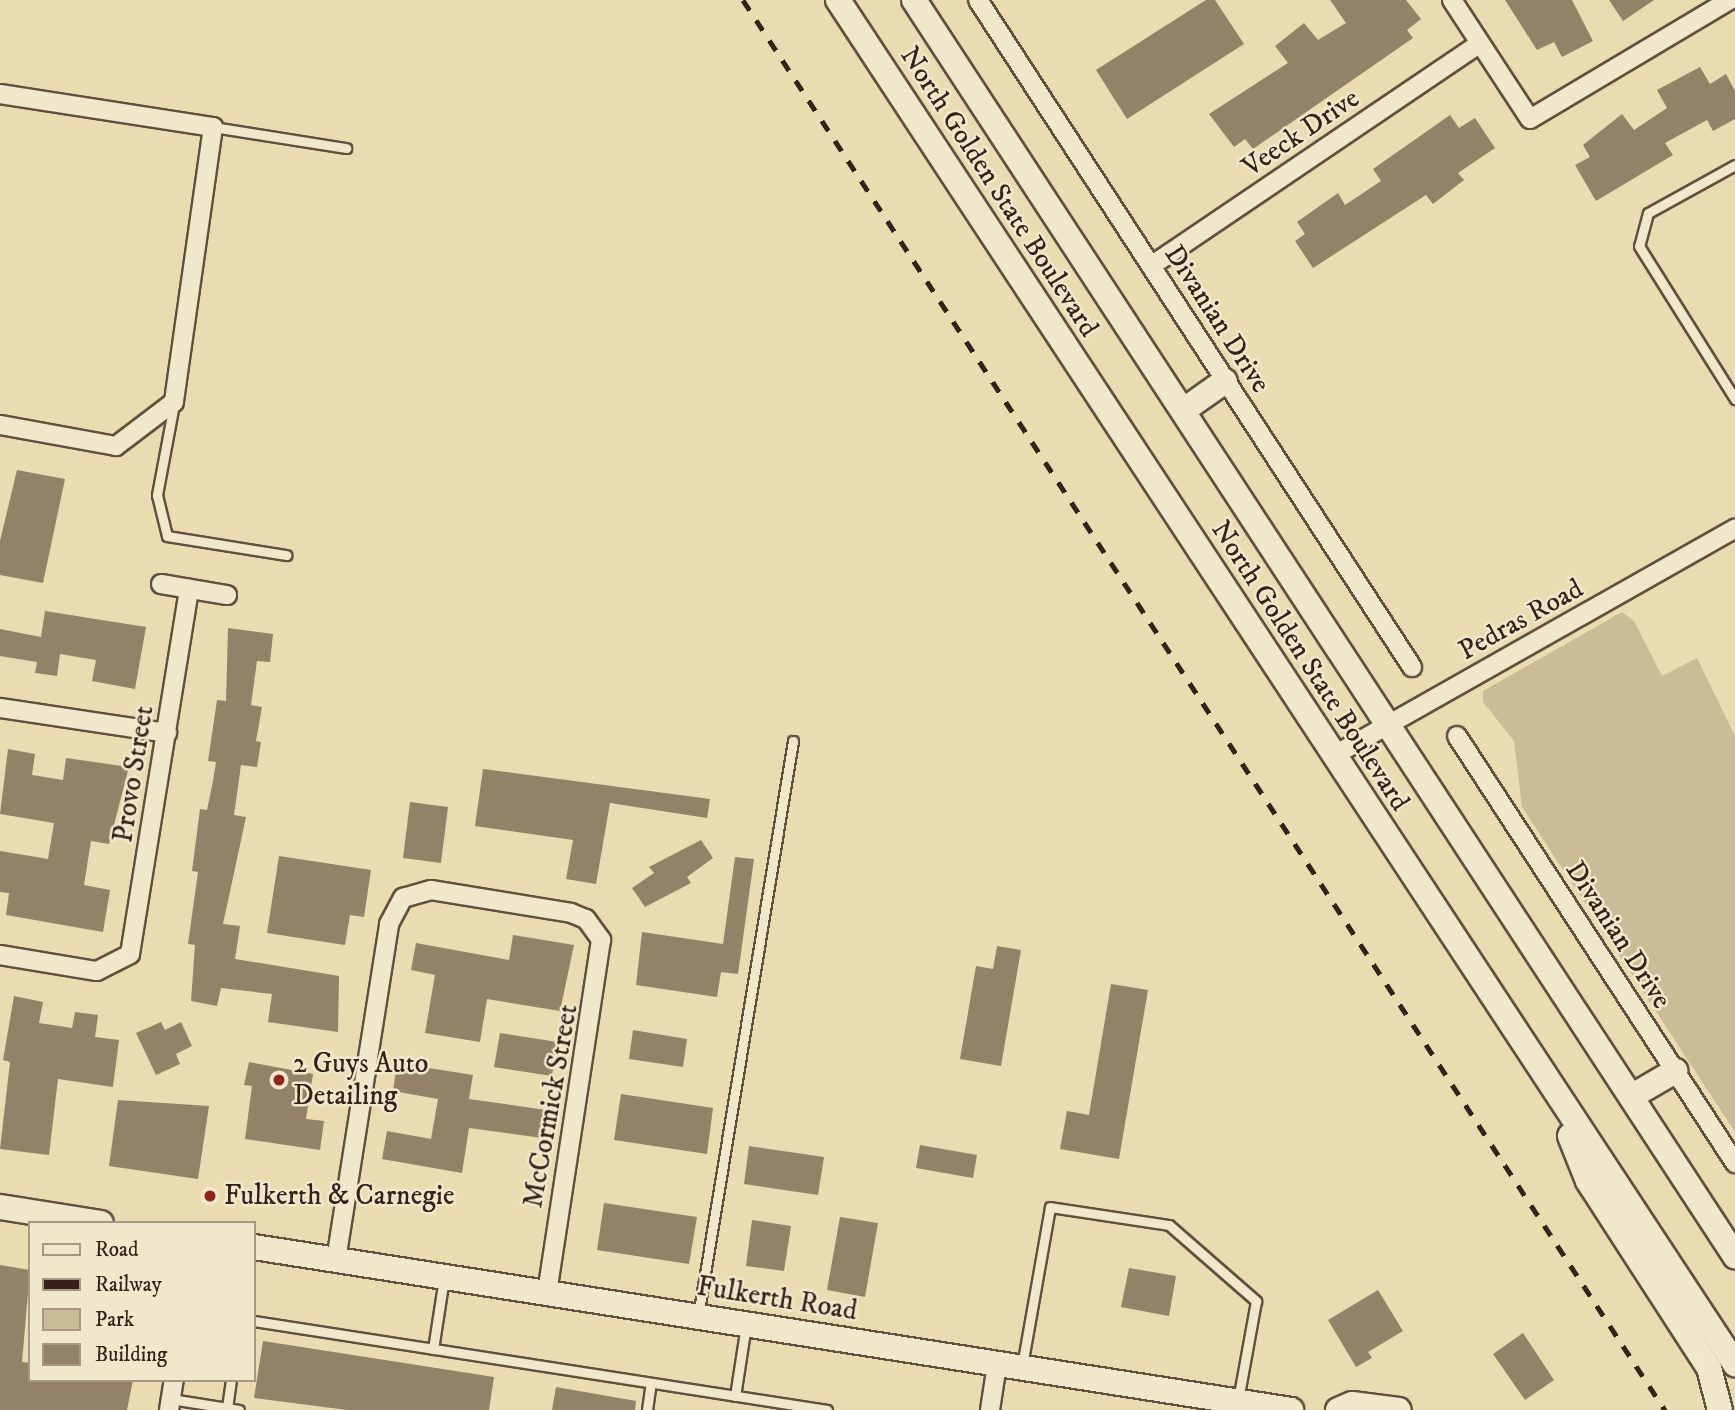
<!DOCTYPE html>
<style>
body{margin:0}
#map{position:relative;width:1735px;height:1410px;overflow:hidden;background:#eadbb0;font-family:"IM FELL DW Pica",serif}
div>[style]{position:absolute}
[style*='--x']{left:calc(var(--x)*1px);top:calc(var(--y)*1px);width:calc(var(--w)*1px);rotate:calc(var(--a)*1deg)}
.green>*{inset:0;background:#cbbb96}
.building>*{inset:0;background:#938268}
.roads{filter:drop-shadow(2px 0 #62503f) drop-shadow(-2px 0 #62503f) drop-shadow(0 2px #62503f) drop-shadow(0 -2px #62503f)}
.lane>*{height:9px;margin:-4.5px;padding:0 4.5px;transform-origin:4.5px;border-radius:4.5px;background:#f1e8cc}
.street>*{height:18px;margin:-9px;padding:0 9px;transform-origin:9px;border-radius:9px;background:#f1e8cc}
.secondary>*{height:24px;margin:-12px;padding:0 12px;transform-origin:12px;border-radius:12px;background:#f1e8cc}
.rail>*{height:5px;margin-top:-2.5px;transform-origin:0;background:repeating-linear-gradient(90deg,#352119 0 12px,transparent 0 24px)}
.dots>*{width:19px;height:19px;translate:-50% -50%;box-sizing:border-box;border:4px solid #f1e8cc;border-radius:50%}
span{translate:-50% -50%;white-space:nowrap;text-align:center;line-height:1.15;-webkit-text-stroke:5px #f1e8cc;paint-order:stroke}
.street-label{font-size:28px;color:#352119}
.poi-label{font-size:28px;color:#352119}
.left{translate:0 -50%;text-align:left}
.legend{position:absolute;left:28px;top:1221px;width:228px;height:161px;box-sizing:border-box;background:#f1e8cc;border:2px solid #a69884;margin:0;padding:9px 12px;list-style:none;font-size:21px;color:#352119}
.legend li{display:flex;align-items:center;gap:14px;height:35px}
.legend b{width:35px;border:2px solid #a69884}
</style>
<div id="map">
<div class="green">
<i style="clip-path:polygon(1622px 612px,1634px 621px,1662px 676px,1697px 658px,1735px 736px,1735px 1132px,1522px 807px,1514px 741px,1483px 702px,1483px 691px)"></i>
</div>
<div class="building">
<i style="clip-path:polygon(1206px 0,1215px 0,1244px 44px,1127px 119px,1096px 70px)"></i>
<i style="clip-path:polygon(1330px 0,1406px 0,1421px 19px,1407px 30px,1413px 38px,1253px 149px,1245px 139px,1234px 147px,1209px 114px,1288px 63px,1275px 46px,1304px 23px,1318px 40px,1346px 23px)"></i>
<i style="clip-path:polygon(1505px 0,1572px 0,1593px 41px,1562px 57px,1554px 42px,1537px 50px)"></i>
<i style="clip-path:polygon(1609px 0,1654px 0,1623px 21px)"></i>
<i style="clip-path:polygon(1700px 67px,1710px 84px,1726px 74px,1735px 91px,1735px 119px,1713px 131px,1707px 120px,1665px 143px,1673px 155px,1596px 201px,1575px 165px,1590px 157px,1583px 145px,1622px 114px,1634px 130px,1667px 108px,1657px 90px)"></i>
<i style="clip-path:polygon(1450px 115px,1459px 128px,1475px 118px,1495px 148px,1458px 173px,1464px 180px,1433px 204px,1426px 195px,1313px 268px,1295px 241px,1305px 234px,1297px 222px,1338px 193px,1345px 205px,1381px 181px,1373px 169px)"></i>
<i style="clip-path:polygon(17px 470px,65px 479px,43px 583px,0 575px,0 541px)"></i>
<i style="clip-path:polygon(45px 611px,146px 627px,135px 689px,92px 681px,96px 660px,60px 654px,57px 676px,35px 673px,37px 662px,0 656px,0 629px,41px 637px)"></i>
<i style="clip-path:polygon(228px 628px,273px 634px,270px 662px,257px 661px,251px 705px,262px 707px,256px 741px,261px 742px,257px 767px,241px 765px,234px 815px,246px 817px,223px 924px,240px 926px,235px 959px,339px 976px,338px 1032px,268px 1022px,272px 994px,221px 988px,217px 1006px,191px 1001px,195px 945px,188px 944px,198px 872px,192px 871px,200px 809px,207px 810px,213px 781px,216px 762px,208px 761px,217px 700px,226px 701px)"></i>
<i style="clip-path:polygon(8px 749px,35px 754px,32px 775px,63px 780px,66px 758px,129px 767px,109px 844px,91px 841px,84px 885px,110px 890px,103px 932px,6px 915px,9px 893px,0 892px,0 851px,48px 859px,54px 823px,0 814px)"></i>
<i style="clip-path:polygon(483px 769px,710px 799px,707px 818px,610px 803px,596px 884px,566px 879px,573px 840px,475px 826px)"></i>
<i style="clip-path:polygon(410px 802px,448px 807px,441px 863px,403px 858px)"></i>
<i style="clip-path:polygon(701px 840px,713px 858px,687px 877px,691px 883px,645px 907px,632px 888px,654px 873px,649px 867px)"></i>
<i style="clip-path:polygon(279px 856px,371px 870px,364px 917px,350px 915px,345px 945px,267px 933px)"></i>
<i style="clip-path:polygon(735px 857px,754px 859px,738px 974px,721px 972px,717px 997px,636px 985px,642px 932px,723px 944px)"></i>
<i style="clip-path:polygon(513px 935px,574px 945px,560px 1011px,487px 999px,480px 1042px,425px 1033px,435px 975px,411px 970px,416px 943px,509px 960px)"></i>
<i style="clip-path:polygon(997px 946px,1021px 950px,1001px 1066px,960px 1059px,976px 966px,993px 969px)"></i>
<i style="clip-path:polygon(1111px 984px,1148px 990px,1119px 1159px,1060px 1149px,1067px 1111px,1089px 1115px)"></i>
<i style="clip-path:polygon(14px 996px,43px 1002px,39px 1023px,72px 1028px,75px 1012px,98px 1015px,95px 1037px,119px 1040px,113px 1087px,58px 1079px,49px 1155px,0 1149px,10px 1062px,3px 1060px)"></i>
<i style="clip-path:polygon(161px 1022px,165px 1030px,181px 1022px,192px 1046px,176px 1054px,180px 1064px,156px 1075px,136px 1033px)"></i>
<i style="clip-path:polygon(633px 1030px,687px 1039px,683px 1067px,629px 1059px)"></i>
<i style="clip-path:polygon(500px 1033px,557px 1042px,552px 1076px,494px 1067px)"></i>
<i style="clip-path:polygon(249px 1062px,313px 1074px,306px 1119px,324px 1121px,320px 1150px,245px 1139px,252px 1086px,244px 1085px)"></i>
<i style="clip-path:polygon(397px 1063px,473px 1075px,469px 1099px,546px 1110px,542px 1138px,469px 1128px,462px 1173px,382px 1159px,387px 1131px,431px 1139px,438px 1099px,393px 1091px)"></i>
<i style="clip-path:polygon(621px 1094px,713px 1108px,707px 1154px,614px 1140px)"></i>
<i style="clip-path:polygon(118px 1100px,209px 1106px,198px 1179px,109px 1166px)"></i>
<i style="clip-path:polygon(920px 1145px,977px 1155px,973px 1178px,916px 1168px)"></i>
<i style="clip-path:polygon(749px 1146px,824px 1157px,818px 1195px,744px 1184px)"></i>
<i style="clip-path:polygon(604px 1203px,697px 1217px,689px 1264px,597px 1250px)"></i>
<i style="clip-path:polygon(840px 1217px,878px 1223px,865px 1297px,827px 1290px)"></i>
<i style="clip-path:polygon(752px 1220px,791px 1226px,784px 1271px,746px 1266px)"></i>
<i style="clip-path:polygon(0 1265px,30px 1270px,22px 1362px,30px 1363px,30px 1380px,133px 1380px,127px 1410px,0 1410px)"></i>
<i style="clip-path:polygon(1129px 1268px,1176px 1276px,1169px 1316px,1121px 1307px)"></i>
<i style="clip-path:polygon(1378px 1290px,1403px 1331px,1368px 1352px,1372px 1358px,1356px 1367px,1328px 1320px)"></i>
<i style="clip-path:polygon(1523px 1333px,1554px 1380px,1525px 1400px,1493px 1354px)"></i>
<i style="clip-path:polygon(263px 1341px,494px 1377px,489px 1410px,347px 1410px,254px 1398px)"></i>
<i style="clip-path:polygon(556px 1387px,636px 1401px,635px 1410px,552px 1410px)"></i>
</div>
<div class="roads">
<div class="lane">
<i style="--x:213;--y:127;--w:135;--a:9"></i>
<i style="--x:1735;--y:165;--w:99;--a:151.1"></i>
<i style="--x:1648;--y:213;--w:34;--a:105"></i>
<i style="--x:1639;--y:246;--w:181;--a:57.9"></i>
<i style="--x:174;--y:404;--w:93;--a:100.6"></i>
<i style="--x:157;--y:495;--w:42;--a:76.3"></i>
<i style="--x:167;--y:536;--w:121;--a:9.1"></i>
<i style="--x:698;--y:1316;--w:583;--a:-80.62"></i>
<i style="--x:254;--y:1321;--w:580;--a:8.83"></i>
<i style="--x:433;--y:1349;--w:72;--a:-81.2"></i>
<i style="--x:1022;--y:1366;--w:161;--a:-80"></i>
<i style="--x:1050;--y:1207;--w:120;--a:8.6"></i>
<i style="--x:1169;--y:1225;--w:116;--a:41.1"></i>
<i style="--x:1256;--y:1301;--w:101;--a:100.3"></i>
<i style="--x:735;--y:1396;--w:72;--a:-81.2"></i>
<i style="--x:171;--y:1399;--w:57;--a:9.1"></i>
<i style="--x:227;--y:1408;--w:28;--a:-82"></i>
<i style="--x:227;--y:1408;--w:12;--a:9"></i>
<i style="--x:647;--y:1410;--w:27;--a:-82"></i>
</div>
<div class="street">
<i style="--x:978;--y:0;--w:796;--a:56.95"></i>
<i style="--x:1452;--y:0;--w:142;--a:56.8"></i>
<i style="--x:1530;--y:119;--w:233;--a:-30.8"></i>
<i style="--x:0;--y:94;--w:216;--a:8.8"></i>
<i style="--x:213;--y:127;--w:278;--a:98.1"></i>
<i style="--x:174;--y:402;--w:73;--a:142.8"></i>
<i style="--x:116;--y:446;--w:118;--a:-169.7"></i>
<i style="--x:1151;--y:266;--w:397;--a:-34.1"></i>
<i style="--x:161;--y:584;--w:67;--a:9.5"></i>
<i style="--x:0;--y:708;--w:169;--a:8.5"></i>
<i style="--x:1457;--y:736;--w:510;--a:56.93"></i>
<i style="--x:1333;--y:756;--w:462;--a:-29.5"></i>
<i style="--x:0;--y:955;--w:98;--a:9.4"></i>
<i style="--x:97;--y:971;--w:37;--a:-27"></i>
<i style="--x:130;--y:954;--w:370;--a:-80.8"></i>
<i style="--x:336;--y:1260;--w:340;--a:-81"></i>
<i style="--x:389;--y:924;--w:30;--a:-62"></i>
<i style="--x:403;--y:898;--w:29;--a:-16"></i>
<i style="--x:431;--y:890;--w:142;--a:9.3"></i>
<i style="--x:571;--y:913;--w:16;--a:22"></i>
<i style="--x:586;--y:919;--w:26;--a:54"></i>
<i style="--x:601;--y:940;--w:357;--a:98.7"></i>
<i style="--x:169;--y:1410;--w:30;--a:-81"></i>
<i style="--x:990;--y:1410;--w:47;--a:-81.3"></i>
</div>
<div class="secondary">
<i style="--x:838;--y:0;--w:1633;--a:56.67"></i>
<i style="--x:914;--y:0;--w:1501;--a:56.83"></i>
<i style="--x:1184;--y:410;--w:50;--a:-35.3"></i>
<i style="--x:1634;--y:1095;--w:48;--a:-30.3"></i>
<i style="--x:1570;--y:1136;--w:48;--a:68.2"></i>
<i style="--x:1588;--y:1181;--w:223;--a:57.1"></i>
<i style="--x:1709;--y:1368;--w:43;--a:75.3"></i>
<i style="--x:0;--y:1207;--w:102;--a:9"></i>
<i style="--x:254;--y:1247;--w:1050;--a:8.93"></i>
<i style="--x:1338;--y:1410;--w:15;--a:-23"></i>
<i style="--x:1352;--y:1404;--w:47;--a:7.3"></i>
</div>
</div>
<div class="rail">
<i style="--x:743;--y:0;--w:1685;--a:56.82"></i>
</div>
<div class="dots">
<i style="left:279px;top:1080px;background:#8f2418"></i>
<i style="left:210px;top:1196px;background:#8f2418"></i>
</div>
<div class="street-label">
<span style="left:1301px;top:133px;rotate:-34deg">Veeck Drive</span>
<span style="left:999px;top:192px;rotate:57deg">North Golden State Boulevard</span>
<span style="left:1217px;top:319px;rotate:57deg">Divanian Drive</span>
<span style="left:1521px;top:620px;rotate:-29deg">Pedras Road</span>
<span style="left:1310px;top:666px;rotate:57deg">North Golden State Boulevard</span>
<span style="left:134px;top:774px;rotate:-81deg">Provo Street</span>
<span style="left:1618px;top:935px;rotate:57deg">Divanian Drive</span>
<span style="left:551px;top:1106px;rotate:-80deg">McCormick Street</span>
<span style="left:777px;top:1299px;rotate:9deg">Fulkerth Road</span>
</div>
<div class="poi-label">
<span class="left" style="left:293px;top:1080px">2 Guys Auto<br>Detailing</span>
<span class="left" style="left:224px;top:1196px">Fulkerth &amp; Carnegie</span>
</div>
<ul class="legend">
<li><b style="height:9px;background:#f1e8cc"></b>Road</li>
<li><b style="height:9px;background:#352119"></b>Railway</li>
<li><b style="height:19px;background:#cbbb96"></b>Park</li>
<li><b style="height:19px;background:#938268"></b>Building</li>
</ul>
</div>
